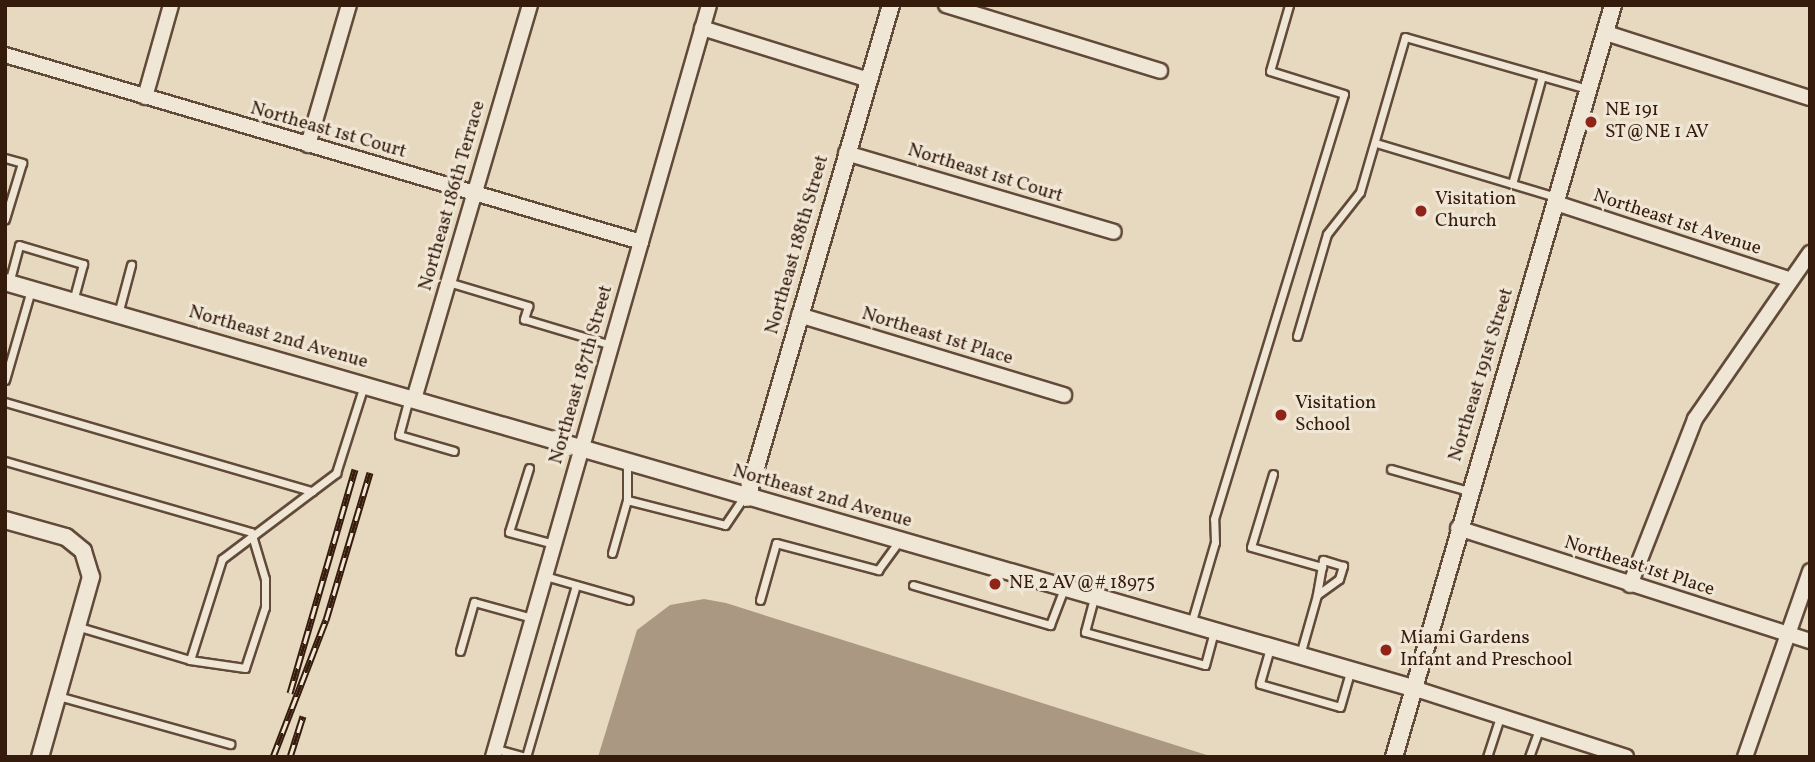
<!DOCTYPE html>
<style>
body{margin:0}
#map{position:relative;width:1815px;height:762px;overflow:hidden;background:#e7d9bf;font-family:Vollkorn,serif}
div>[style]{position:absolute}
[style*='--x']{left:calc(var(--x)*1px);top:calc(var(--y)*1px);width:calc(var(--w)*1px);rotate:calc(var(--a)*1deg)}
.water>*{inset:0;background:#aa9882}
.roads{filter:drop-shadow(2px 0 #624a39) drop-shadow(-2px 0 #624a39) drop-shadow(0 2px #624a39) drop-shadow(0 -2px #624a39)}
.service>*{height:7px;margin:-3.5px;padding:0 3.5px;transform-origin:3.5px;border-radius:3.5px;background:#efe6d5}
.minor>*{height:14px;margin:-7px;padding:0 7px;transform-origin:7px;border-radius:7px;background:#efe6d5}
.tertiary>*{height:16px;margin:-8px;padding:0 8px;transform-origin:8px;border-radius:8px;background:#efe6d5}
.rail>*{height:7px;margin-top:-3.5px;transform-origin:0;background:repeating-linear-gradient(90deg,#efe6d5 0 13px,#351b0c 0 26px);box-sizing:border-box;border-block:2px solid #351b0c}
.dots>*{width:19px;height:19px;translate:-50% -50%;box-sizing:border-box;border:4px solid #efe6d5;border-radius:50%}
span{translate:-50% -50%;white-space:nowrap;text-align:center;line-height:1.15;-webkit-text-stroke:6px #efe6d5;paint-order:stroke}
.poi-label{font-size:19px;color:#351b0c}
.left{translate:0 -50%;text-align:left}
.street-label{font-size:19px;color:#351b0c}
.frame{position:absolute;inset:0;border:7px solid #351b0c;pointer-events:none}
</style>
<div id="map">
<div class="water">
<i style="clip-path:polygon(704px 599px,726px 603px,1213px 757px,598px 757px,637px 630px,670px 605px)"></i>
</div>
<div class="roads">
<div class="service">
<i style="--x:1376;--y:143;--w:188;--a:16.7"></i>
<i style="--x:5;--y:158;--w:18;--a:16"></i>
<i style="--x:22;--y:163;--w:59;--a:106.9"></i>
<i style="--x:1512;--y:184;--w:112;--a:-74.5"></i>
<i style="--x:448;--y:282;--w:84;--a:16.7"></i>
<i style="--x:528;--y:306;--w:14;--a:107"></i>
<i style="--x:524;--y:319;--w:91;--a:16.6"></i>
<i style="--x:9;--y:283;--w:39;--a:-75"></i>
<i style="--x:19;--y:245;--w:67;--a:16.5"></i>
<i style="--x:83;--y:264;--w:39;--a:105"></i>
<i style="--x:118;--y:314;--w:51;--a:-75.1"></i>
<i style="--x:1297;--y:336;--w:106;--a:-73.6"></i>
<i style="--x:1327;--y:234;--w:53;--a:-51.8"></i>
<i style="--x:1360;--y:192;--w:161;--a:-73.8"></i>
<i style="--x:1405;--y:37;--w:190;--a:15.9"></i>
<i style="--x:5;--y:380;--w:94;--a:-73.9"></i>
<i style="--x:409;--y:398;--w:38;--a:105"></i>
<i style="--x:399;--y:435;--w:57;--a:16.2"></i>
<i style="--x:5;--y:402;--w:320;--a:16.2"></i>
<i style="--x:5;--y:461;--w:256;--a:16.1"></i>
<i style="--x:251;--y:532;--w:49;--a:73.4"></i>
<i style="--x:265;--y:579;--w:28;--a:90"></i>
<i style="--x:265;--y:607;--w:64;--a:108.2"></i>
<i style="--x:245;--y:668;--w:56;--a:-171.7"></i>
<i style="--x:627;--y:463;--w:37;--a:90"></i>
<i style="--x:529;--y:468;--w:67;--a:107.4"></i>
<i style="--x:509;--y:532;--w:47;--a:14.9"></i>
<i style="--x:1391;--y:469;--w:81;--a:15.8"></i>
<i style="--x:1273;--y:474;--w:76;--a:106.8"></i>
<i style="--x:1251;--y:547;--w:74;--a:15.7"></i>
<i style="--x:612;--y:553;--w:55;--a:-74.2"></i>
<i style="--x:627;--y:500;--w:101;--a:14.3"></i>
<i style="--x:725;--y:525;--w:34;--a:-56"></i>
<i style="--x:545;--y:576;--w:87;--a:15.9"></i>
<i style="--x:913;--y:585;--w:143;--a:16.3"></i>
<i style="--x:1050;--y:625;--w:40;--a:-69"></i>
<i style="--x:1094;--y:598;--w:35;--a:105"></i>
<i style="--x:1085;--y:632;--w:124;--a:15.4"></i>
<i style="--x:1205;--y:665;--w:34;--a:-75"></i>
<i style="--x:760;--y:600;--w:59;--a:-74.3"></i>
<i style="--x:776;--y:543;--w:106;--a:14.8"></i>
<i style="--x:878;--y:570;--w:36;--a:-54"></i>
<i style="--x:1191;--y:624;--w:85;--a:-73.7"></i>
<i style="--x:1215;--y:542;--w:23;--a:-92"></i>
<i style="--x:1214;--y:519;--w:444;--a:-73"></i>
<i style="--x:1344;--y:94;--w:77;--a:-162.7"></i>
<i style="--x:1270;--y:71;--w:69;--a:-73.9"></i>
<i style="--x:76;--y:626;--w:119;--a:16.6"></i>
<i style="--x:190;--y:660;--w:106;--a:-72.4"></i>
<i style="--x:222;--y:559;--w:143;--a:-37"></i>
<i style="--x:336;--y:473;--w:92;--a:-72.3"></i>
<i style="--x:1270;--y:648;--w:37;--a:106"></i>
<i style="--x:1260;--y:684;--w:83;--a:16"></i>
<i style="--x:1340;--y:707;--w:37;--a:-74"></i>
<i style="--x:460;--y:651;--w:51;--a:-74.1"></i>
<i style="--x:474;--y:602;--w:60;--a:15.4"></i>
<i style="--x:1300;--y:655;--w:62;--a:-74.2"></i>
<i style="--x:1317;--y:595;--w:27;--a:-36"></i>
<i style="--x:1339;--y:579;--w:14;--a:-73"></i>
<i style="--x:1343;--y:566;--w:21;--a:-163"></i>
<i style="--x:1323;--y:560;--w:36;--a:100"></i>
<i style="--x:58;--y:696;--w:179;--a:15.6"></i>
<i style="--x:496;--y:749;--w:31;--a:15"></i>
<i style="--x:526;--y:757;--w:179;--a:-73.8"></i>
<i style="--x:1487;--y:757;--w:42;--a:-72"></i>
<i style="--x:1529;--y:757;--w:30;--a:-70"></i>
</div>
<div class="minor">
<i style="--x:946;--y:5;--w:224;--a:17.1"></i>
<i style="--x:702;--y:28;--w:175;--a:17.3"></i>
<i style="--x:1606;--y:33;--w:214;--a:17.7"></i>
<i style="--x:5;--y:55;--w:663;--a:16.38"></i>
<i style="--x:145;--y:97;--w:96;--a:-74.2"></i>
<i style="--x:308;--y:145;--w:146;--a:-73.7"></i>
<i style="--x:846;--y:153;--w:279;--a:16.4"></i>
<i style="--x:1556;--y:203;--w:242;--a:18.1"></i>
<i style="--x:799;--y:315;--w:277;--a:16.8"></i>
<i style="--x:414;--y:399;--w:411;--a:-73.6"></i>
<i style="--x:1458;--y:528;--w:370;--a:17.8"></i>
<i style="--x:1630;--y:585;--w:178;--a:-68.6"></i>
<i style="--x:1695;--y:419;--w:202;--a:-55.3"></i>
<i style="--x:1413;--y:688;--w:224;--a:17.9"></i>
<i style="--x:493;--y:757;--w:782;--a:-73.97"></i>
<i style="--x:1745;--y:757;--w:197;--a:-70.7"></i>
</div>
<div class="tertiary">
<i style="--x:5;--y:282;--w:1465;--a:16.09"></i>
<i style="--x:747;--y:498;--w:514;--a:-73.72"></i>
<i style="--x:5;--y:520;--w:63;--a:15.6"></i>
<i style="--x:66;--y:537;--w:22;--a:39"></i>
<i style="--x:83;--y:551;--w:27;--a:73"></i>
<i style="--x:91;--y:577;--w:187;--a:105.8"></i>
<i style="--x:1394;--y:757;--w:783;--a:-73.76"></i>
</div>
</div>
<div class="rail">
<i style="--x:290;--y:693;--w:233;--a:-73.8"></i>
<i style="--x:273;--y:757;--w:147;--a:-68.9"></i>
<i style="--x:326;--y:620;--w:154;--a:-73.4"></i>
<i style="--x:290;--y:757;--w:43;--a:-72.4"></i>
</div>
<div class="dots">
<i style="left:1591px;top:122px;background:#8f2418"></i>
<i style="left:1421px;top:211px;background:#8f2418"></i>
<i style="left:1281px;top:415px;background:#8f2418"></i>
<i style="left:995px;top:584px;background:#8f2418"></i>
<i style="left:1386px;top:650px;background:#8f2418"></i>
</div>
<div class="poi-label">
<span class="left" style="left:1605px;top:122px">NE 191<br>ST@NE 1 AV</span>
<span class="left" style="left:1435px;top:211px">Visitation<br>Church</span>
<span class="left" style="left:1295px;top:415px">Visitation<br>School</span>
<span class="left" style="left:1009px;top:584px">NE 2 AV@# 18975</span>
<span class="left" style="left:1400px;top:650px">Miami Gardens<br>Infant and Preschool</span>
</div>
<div class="street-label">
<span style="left:328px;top:131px;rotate:16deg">Northeast 1st Court</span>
<span style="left:985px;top:174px;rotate:17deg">Northeast 1st Court</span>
<span style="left:453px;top:196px;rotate:-74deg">Northeast 186th Terrace</span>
<span style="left:1677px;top:223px;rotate:18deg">Northeast 1st Avenue</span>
<span style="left:798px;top:245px;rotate:-74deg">Northeast 188th Street</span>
<span style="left:937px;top:337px;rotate:17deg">Northeast 1st Place</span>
<span style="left:278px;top:338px;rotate:16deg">Northeast 2nd Avenue</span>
<span style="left:582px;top:375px;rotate:-74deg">Northeast 187th Street</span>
<span style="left:1482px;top:375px;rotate:-73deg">Northeast 191st Street</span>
<span style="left:822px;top:497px;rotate:16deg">Northeast 2nd Avenue</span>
<span style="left:1639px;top:567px;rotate:18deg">Northeast 1st Place</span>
</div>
<div class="frame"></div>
</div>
